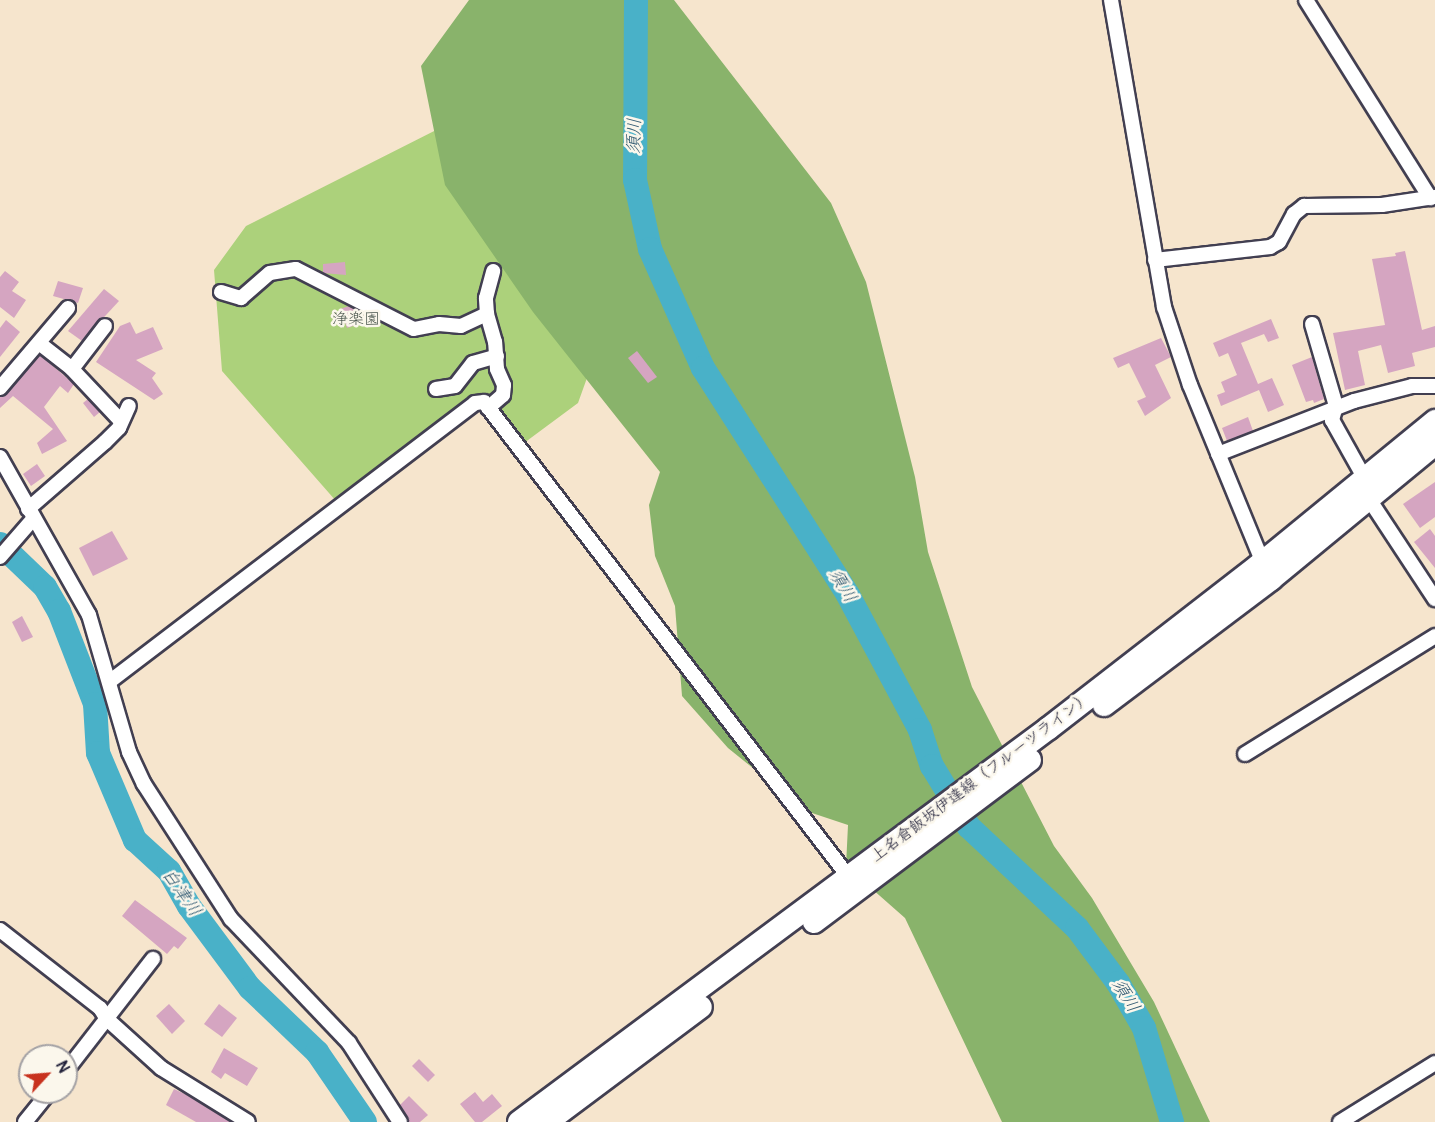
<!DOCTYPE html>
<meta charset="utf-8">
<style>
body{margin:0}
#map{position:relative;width:1435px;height:1122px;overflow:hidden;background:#f6e5cd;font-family:Pangolin,"Klee One",sans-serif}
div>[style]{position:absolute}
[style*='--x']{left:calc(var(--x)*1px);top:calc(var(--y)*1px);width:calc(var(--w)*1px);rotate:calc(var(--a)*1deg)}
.green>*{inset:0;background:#acd17b}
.forest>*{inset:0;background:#89b36b}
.river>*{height:24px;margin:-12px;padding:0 12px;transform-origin:12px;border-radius:12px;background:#49b1c8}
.building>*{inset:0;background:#d5a5c1}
.roads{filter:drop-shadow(2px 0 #423f51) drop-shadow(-2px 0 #423f51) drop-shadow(0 2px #423f51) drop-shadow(0 -2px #423f51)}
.street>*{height:14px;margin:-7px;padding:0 7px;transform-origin:7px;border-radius:7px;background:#fff}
.primary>*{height:22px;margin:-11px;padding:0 11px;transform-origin:11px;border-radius:11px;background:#fff}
span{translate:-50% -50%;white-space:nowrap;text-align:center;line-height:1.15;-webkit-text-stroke:5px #fbf7ec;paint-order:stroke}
.park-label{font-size:16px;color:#4b574e}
.street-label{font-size:16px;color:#22223b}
.water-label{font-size:18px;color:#325b73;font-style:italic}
.north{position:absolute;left:18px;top:1044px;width:60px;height:60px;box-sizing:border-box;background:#fbf7ec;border:2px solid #a4a2a5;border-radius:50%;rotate:64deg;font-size:16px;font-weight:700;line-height:24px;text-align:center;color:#22223b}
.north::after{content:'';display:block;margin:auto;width:21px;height:27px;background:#c8321e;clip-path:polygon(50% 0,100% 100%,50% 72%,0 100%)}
</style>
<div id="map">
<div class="green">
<i style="clip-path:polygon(450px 123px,606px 325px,578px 403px,524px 443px,487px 396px,472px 397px,336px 501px,222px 371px,214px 270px,246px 226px)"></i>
</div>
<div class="forest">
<i style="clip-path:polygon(469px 0,674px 0,831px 203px,866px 282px,915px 477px,928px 552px,972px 687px,1054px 846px,1092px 898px,1154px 1002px,1210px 1122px,1002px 1122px,905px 918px,846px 866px,848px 825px,806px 811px,728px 748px,682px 696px,675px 606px,655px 556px,649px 505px,660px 472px,533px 312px,445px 185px,421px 66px)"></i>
</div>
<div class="river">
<i style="--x:636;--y:0;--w:180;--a:90.3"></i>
<i style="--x:635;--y:180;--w:71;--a:77.7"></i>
<i style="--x:650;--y:249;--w:130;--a:66"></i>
<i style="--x:703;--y:368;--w:269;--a:57.4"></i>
<i style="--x:848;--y:595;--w:153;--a:61.9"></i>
<i style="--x:920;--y:730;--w:38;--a:72"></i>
<i style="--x:932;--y:766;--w:71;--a:58.8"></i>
<i style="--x:969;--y:827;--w:148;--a:43.1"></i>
<i style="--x:1077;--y:928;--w:69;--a:53.3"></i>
<i style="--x:1118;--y:983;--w:52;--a:60"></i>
<i style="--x:1144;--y:1028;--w:98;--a:73.4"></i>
<i style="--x:0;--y:544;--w:62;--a:43.7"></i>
<i style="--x:45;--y:587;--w:28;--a:60"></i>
<i style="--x:59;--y:611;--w:100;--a:68.8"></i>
<i style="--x:95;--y:704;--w:49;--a:86.5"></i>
<i style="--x:98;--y:753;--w:95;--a:67"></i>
<i style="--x:135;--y:840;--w:46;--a:42.4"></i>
<i style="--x:169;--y:871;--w:40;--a:60.3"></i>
<i style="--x:189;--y:906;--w:102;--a:53.4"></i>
<i style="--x:250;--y:988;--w:93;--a:43.7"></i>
<i style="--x:317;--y:1052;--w:85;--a:55.6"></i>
</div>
<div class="building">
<i style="clip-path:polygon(1405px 251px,1422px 330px,1435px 326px,1435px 347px,1412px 353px,1415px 366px,1388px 373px,1381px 345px,1358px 351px,1365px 385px,1345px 390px,1333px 333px,1385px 325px,1372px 259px,1396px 256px,1395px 253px)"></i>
<i style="clip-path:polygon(345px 262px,346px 275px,323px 273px,323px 264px)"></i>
<i style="clip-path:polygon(5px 271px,19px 282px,12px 291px,26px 300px,14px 318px,0 307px,0 277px)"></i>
<i style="clip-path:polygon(58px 281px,83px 288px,78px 303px,53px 296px)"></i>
<i style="clip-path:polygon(104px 289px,119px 301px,82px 341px,68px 331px)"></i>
<i style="clip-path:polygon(349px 306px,363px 313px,365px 322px,347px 328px,340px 309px)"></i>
<i style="clip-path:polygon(1271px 319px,1279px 338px,1268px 342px,1264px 334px,1241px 343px,1258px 384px,1272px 378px,1284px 405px,1268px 412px,1259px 390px,1221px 406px,1217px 395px,1225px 392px,1221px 382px,1237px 375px,1228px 353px,1219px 357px,1213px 343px)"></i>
<i style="clip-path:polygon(6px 320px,20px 332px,0 357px,0 328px)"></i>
<i style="clip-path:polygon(130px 322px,136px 334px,153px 327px,163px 349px,136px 360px,156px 373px,152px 378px,163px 394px,154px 400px,96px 362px,120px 326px)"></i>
<i style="clip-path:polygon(1161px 338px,1171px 357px,1155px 365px,1171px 398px,1145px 416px,1137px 401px,1146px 397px,1129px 363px,1118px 368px,1113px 358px)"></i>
<i style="clip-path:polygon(637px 351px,657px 377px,648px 383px,628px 358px)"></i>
<i style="clip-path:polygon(40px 355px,74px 384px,68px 393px,60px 386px,44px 407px,67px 441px,42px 454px,37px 443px,53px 429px,13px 396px,0 408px,0 397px)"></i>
<i style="clip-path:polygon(1312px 357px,1324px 399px,1314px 403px,1313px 400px,1306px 402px,1292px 365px)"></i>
<i style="clip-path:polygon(88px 399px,100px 412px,94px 417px,83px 403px)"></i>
<i style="clip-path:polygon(1248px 417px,1253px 431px,1227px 441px,1222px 428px)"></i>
<i style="clip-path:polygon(37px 464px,45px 476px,31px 486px,23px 474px)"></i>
<i style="clip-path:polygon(1435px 482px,1435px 517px,1420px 528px,1403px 504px)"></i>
<i style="clip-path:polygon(1430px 529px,1435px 536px,1435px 568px,1414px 542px)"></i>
<i style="clip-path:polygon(112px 531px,128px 559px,93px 576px,79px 548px)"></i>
<i style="clip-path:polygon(22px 616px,33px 637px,22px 642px,12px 622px)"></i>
<i style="clip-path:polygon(135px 900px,187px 938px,178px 949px,174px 946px,167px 954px,122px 916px)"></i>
<i style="clip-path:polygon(169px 1004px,185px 1021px,172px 1034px,156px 1016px)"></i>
<i style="clip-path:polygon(219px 1004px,237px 1018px,222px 1037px,204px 1024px)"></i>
<i style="clip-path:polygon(224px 1048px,258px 1068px,247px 1086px,225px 1073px,221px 1079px,211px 1072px)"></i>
<i style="clip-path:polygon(419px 1059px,435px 1075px,428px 1082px,412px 1066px)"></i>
<i style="clip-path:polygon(174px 1089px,187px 1095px,231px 1122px,196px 1122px,166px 1105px)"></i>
<i style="clip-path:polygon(475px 1092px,483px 1102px,492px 1094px,502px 1106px,482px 1122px,475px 1122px,460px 1104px)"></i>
<i style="clip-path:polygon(409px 1096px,428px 1115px,420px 1122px,409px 1122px,400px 1105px)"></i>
</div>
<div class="roads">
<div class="street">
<i style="--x:1111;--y:0;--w:312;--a:80.2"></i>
<i style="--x:1164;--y:307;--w:82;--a:71.6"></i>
<i style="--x:1190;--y:385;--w:198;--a:67.7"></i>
<i style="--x:1306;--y:0;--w:234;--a:57.9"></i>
<i style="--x:1155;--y:260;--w:116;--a:-6.4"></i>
<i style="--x:1270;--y:247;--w:10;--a:-29"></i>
<i style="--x:1279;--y:242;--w:32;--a:-62"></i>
<i style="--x:1294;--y:214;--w:13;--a:-39"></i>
<i style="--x:1304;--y:206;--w:78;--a:-0.7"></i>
<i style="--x:1382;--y:205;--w:54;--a:-8.6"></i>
<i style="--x:221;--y:292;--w:21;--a:17"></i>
<i style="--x:241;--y:298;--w:38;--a:-41"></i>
<i style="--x:270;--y:273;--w:26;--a:-9"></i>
<i style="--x:296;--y:269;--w:132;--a:27"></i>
<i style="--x:414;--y:329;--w:25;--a:-11"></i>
<i style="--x:439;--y:324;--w:22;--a:5"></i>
<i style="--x:461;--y:326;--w:29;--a:-25"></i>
<i style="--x:1312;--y:324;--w:85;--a:73.7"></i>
<i style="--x:1336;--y:406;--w:15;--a:106"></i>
<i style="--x:1332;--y:420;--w:68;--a:60.8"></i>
<i style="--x:39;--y:343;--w:39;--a:38"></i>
<i style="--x:70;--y:367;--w:73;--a:46.7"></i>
<i style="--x:72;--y:369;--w:54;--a:-52.5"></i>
<i style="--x:0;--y:388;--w:105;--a:-49.6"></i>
<i style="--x:436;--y:389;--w:19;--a:-9"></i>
<i style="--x:455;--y:386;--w:29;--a:-52"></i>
<i style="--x:473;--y:363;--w:25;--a:-16"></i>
<i style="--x:488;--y:408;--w:20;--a:-41"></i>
<i style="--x:503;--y:395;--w:10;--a:-84"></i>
<i style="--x:504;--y:385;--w:17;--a:-114"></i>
<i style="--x:497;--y:369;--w:27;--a:-94"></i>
<i style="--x:495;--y:342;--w:29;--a:-106"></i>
<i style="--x:487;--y:314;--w:16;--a:-94"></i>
<i style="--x:486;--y:298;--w:28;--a:-75"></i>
<i style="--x:1218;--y:454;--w:146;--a:-21.3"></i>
<i style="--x:1354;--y:401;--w:60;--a:-14.5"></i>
<i style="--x:1412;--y:386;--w:23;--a:0"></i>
<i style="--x:0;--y:457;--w:181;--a:60.6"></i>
<i style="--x:89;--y:615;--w:143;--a:73.7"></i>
<i style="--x:129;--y:752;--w:35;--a:65"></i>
<i style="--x:144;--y:784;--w:161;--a:57.2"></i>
<i style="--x:231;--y:919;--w:171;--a:46.4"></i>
<i style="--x:349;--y:1043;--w:94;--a:57.2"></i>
<i style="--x:1369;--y:499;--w:120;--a:56.6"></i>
<i style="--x:28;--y:509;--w:102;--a:-41"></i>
<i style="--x:105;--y:442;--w:20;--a:-45"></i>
<i style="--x:119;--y:428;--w:24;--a:-66"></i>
<i style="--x:0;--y:557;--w:50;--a:-49"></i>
<i style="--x:109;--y:682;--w:460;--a:-37.3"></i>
<i style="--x:475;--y:403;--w:9;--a:-6"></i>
<i style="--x:484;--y:402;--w:598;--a:52.48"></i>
<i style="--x:1245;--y:754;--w:224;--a:-31.8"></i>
<i style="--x:0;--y:930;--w:127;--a:38"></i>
<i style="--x:100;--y:1008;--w:13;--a:58"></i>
<i style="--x:107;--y:1019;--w:73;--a:42.2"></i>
<i style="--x:161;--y:1068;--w:102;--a:31.8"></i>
<i style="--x:66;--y:1071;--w:142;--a:-52.2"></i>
<i style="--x:25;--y:1122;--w:38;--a:-51"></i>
<i style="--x:1340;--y:1122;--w:112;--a:-31.8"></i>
</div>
<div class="primary">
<i style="--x:1104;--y:705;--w:209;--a:-37"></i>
<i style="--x:1271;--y:579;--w:212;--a:-39.5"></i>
<i style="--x:814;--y:922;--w:270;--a:-36.9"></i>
<i style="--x:519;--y:1122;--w:660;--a:-36.63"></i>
<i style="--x:1049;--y:728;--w:264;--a:-37.8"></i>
<i style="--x:1258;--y:566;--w:229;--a:-39.3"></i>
<i style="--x:547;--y:1122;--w:192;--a:-36.8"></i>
</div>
</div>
<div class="park-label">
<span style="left:356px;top:319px">浄楽園</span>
</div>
<div class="street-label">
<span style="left:981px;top:777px;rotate:-37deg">上名倉飯坂伊達線（フルーツライン）</span>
</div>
<div class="water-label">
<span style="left:635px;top:136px;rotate:-89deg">須川</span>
<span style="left:842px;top:586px;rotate:59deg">須川</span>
<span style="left:181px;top:893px;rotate:55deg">白津川</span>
<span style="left:1125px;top:996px;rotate:58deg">須川</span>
</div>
<div class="north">N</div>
</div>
